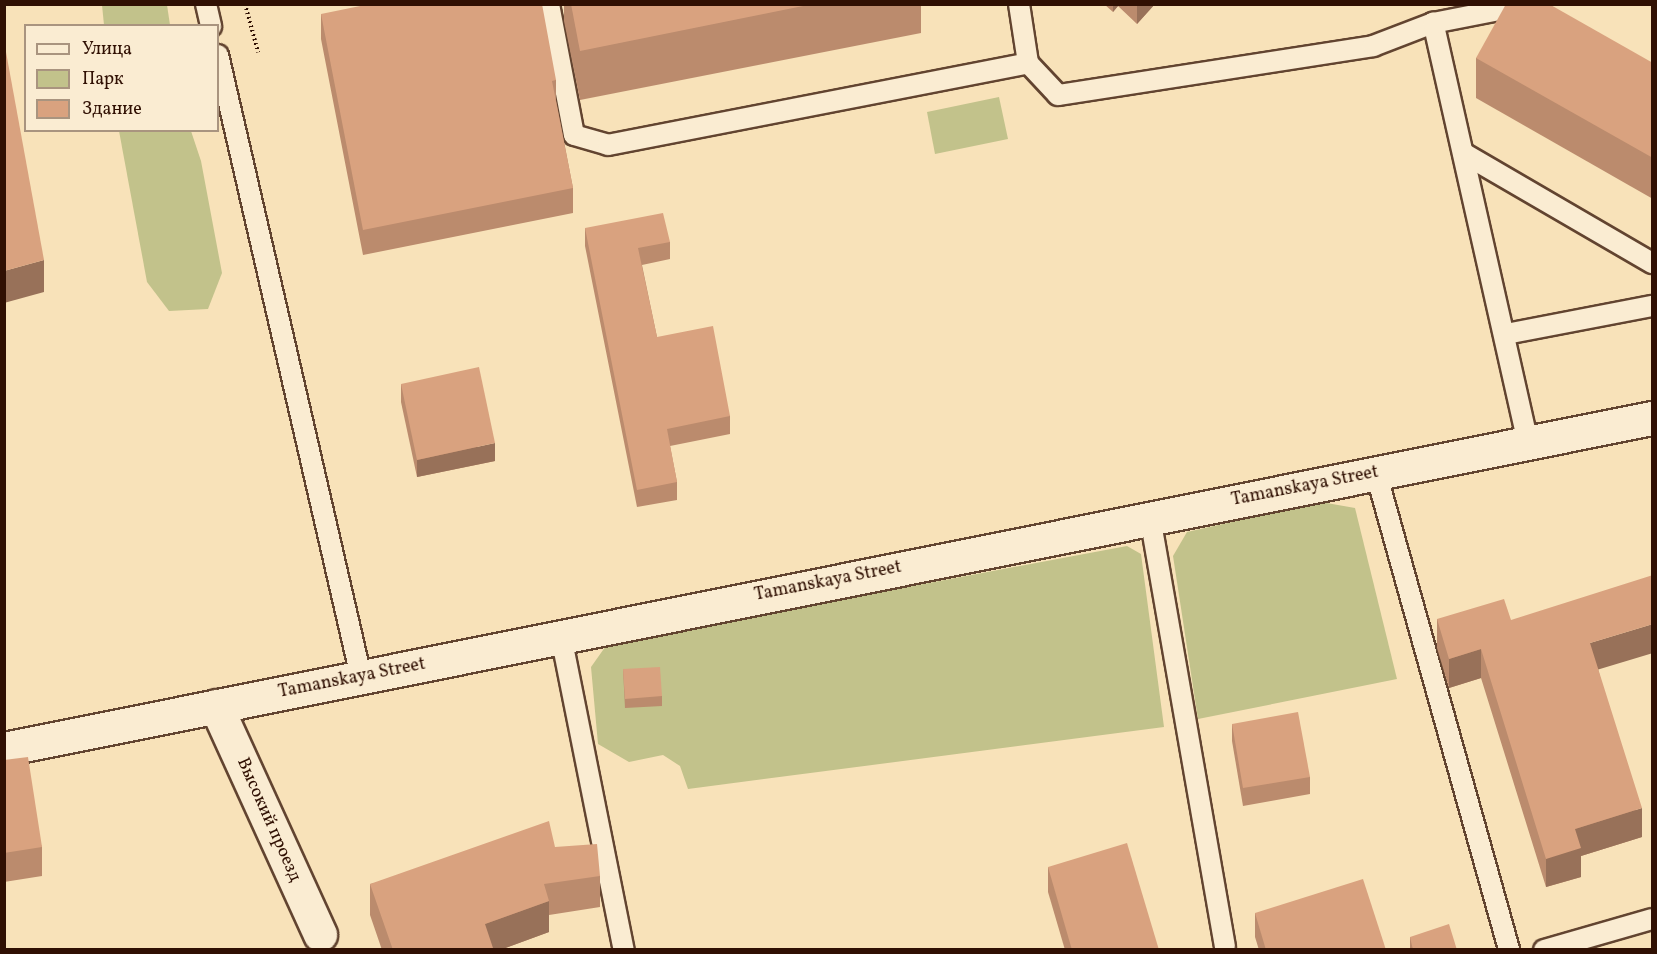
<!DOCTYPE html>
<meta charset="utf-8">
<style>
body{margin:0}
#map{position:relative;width:1657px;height:954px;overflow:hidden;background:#f8e2b9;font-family:Vollkorn,serif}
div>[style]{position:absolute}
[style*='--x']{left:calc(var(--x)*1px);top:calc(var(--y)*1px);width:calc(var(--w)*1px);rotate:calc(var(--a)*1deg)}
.green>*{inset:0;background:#c2c28b}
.path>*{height:4px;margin-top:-2px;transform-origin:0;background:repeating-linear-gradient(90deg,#301003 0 1.5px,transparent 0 4.5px)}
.roads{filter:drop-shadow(2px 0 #624430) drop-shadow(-2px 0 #624430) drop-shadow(0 2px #624430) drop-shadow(0 -2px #624430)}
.lane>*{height:20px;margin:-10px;padding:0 10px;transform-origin:10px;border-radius:10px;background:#faecd2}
.street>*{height:33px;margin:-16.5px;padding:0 16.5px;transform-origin:16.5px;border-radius:16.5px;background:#faecd2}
.wall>*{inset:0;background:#bb8b6d}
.shaded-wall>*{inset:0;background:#987159}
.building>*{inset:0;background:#d9a27f}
span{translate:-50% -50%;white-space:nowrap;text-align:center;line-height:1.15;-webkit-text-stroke:4.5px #faecd2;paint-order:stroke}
.street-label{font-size:18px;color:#301003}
.frame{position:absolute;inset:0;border:6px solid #301003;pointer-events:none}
.legend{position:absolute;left:24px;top:24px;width:195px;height:108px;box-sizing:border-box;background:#faecd2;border:2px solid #a9947f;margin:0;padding:8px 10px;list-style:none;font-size:18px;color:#301003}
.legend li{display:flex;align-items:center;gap:12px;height:30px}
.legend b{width:30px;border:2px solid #a9947f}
</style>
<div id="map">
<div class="green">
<i style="clip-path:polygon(102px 5px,167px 5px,170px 25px,104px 25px)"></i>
<i style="clip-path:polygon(999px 97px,1008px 139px,935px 154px,927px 112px)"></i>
<i style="clip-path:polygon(119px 131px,191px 131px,201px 161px,222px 273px,208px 309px,169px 311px,147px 282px)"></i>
<i style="clip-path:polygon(1321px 502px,1355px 508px,1397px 679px,1198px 719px,1173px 556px,1187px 532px)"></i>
<i style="clip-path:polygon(1127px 546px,1141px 554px,1164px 727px,688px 789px,680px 766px,663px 755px,629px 762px,598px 744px,591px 667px,608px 643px)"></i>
</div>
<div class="path">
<i style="--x:245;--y:4;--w:50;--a:74.8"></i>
</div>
<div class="roads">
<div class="lane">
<i style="--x:206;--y:4;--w:23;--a:77"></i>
<i style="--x:549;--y:4;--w:133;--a:79.2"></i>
<i style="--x:574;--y:135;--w:35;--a:16"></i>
<i style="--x:608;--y:145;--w:428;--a:-11"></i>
<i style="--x:1019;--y:4;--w:60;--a:81.3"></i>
<i style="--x:1028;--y:63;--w:44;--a:46.8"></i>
<i style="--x:1058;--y:95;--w:319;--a:-8.8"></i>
<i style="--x:1373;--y:46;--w:64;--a:-21"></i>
<i style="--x:218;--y:55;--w:638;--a:77.05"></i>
<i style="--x:1463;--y:153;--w:219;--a:30.2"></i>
<i style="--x:1506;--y:334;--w:149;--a:-10.9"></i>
<i style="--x:1528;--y:443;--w:431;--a:-102.7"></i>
<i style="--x:1433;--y:23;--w:99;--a:-11.1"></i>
<i style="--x:1376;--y:473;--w:495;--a:74.4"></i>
<i style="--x:1150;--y:517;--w:436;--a:80.1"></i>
<i style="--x:561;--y:636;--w:320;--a:78.7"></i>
<i style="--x:1544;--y:950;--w:112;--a:-16"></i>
</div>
<div class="street">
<i style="--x:216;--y:706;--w:251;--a:65.5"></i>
<i style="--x:4;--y:749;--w:1681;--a:-11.36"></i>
</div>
</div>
<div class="wall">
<i style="clip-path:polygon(564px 4px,921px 4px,921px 33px,580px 100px,564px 21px)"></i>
<i style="clip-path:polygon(1104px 4px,1155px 4px,1137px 24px,1118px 6px,1113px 12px)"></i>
<i style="clip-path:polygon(321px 14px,556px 80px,556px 100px,573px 188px,573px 213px,363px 255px,321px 39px)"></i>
<i style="clip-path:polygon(1476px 58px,1653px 63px,1653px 199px,1476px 98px)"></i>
<i style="clip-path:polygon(585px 228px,670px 242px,670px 259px,642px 265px,657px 337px,730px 416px,730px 434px,670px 446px,677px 482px,677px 500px,637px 507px,585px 246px)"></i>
<i style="clip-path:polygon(401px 384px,495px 461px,417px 477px,401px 402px)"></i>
<i style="clip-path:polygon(1437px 619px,1511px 620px,1598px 669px,1642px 837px,1581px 856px,1581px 877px,1546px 887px,1481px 678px,1449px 688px,1437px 648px)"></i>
<i style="clip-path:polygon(623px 669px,662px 696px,662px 706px,625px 708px)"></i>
<i style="clip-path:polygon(1232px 724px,1310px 777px,1310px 794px,1243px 806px,1232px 741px)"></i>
<i style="clip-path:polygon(4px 760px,42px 847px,42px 876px,4px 882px)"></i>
<i style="clip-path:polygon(555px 847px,600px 876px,600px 907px,549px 915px,549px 932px,500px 950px,382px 950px,370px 915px,370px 884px)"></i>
<i style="clip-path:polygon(1048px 867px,1159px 950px,1065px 950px,1048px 892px)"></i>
<i style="clip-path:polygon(1255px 913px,1386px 950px,1259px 950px,1255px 937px)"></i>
<i style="clip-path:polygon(1410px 937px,1457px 950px,1410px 950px)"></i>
</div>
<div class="shaded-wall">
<i style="clip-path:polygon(1113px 4px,1118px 4px,1118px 6px,1113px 12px)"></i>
<i style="clip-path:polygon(1137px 4px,1155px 4px,1137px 24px)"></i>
<i style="clip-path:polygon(44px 260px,44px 292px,4px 303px,4px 271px)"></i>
<i style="clip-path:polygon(495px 443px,495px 461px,417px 477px,417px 460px)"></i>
<i style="clip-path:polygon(1653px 624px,1653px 653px,1590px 672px,1590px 643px)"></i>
<i style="clip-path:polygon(1481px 649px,1481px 678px,1449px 688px,1449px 659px)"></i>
<i style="clip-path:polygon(1642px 808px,1642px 837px,1581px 856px,1581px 877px,1546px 887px,1546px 859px,1575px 829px)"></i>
<i style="clip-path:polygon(549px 901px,549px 932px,500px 950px,485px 950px,485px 924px)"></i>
</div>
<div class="building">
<i style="clip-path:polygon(370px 4px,542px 4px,556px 80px,552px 81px,573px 188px,363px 230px,321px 14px)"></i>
<i style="clip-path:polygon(571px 4px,813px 4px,580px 51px)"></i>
<i style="clip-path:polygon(1506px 4px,1549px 4px,1653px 63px,1653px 158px,1476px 58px)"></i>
<i style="clip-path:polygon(4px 41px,44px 260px,4px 271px)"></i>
<i style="clip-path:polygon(663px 213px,670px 242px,638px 248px,657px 337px,713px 326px,730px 416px,667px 429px,677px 482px,637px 490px,585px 228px)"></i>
<i style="clip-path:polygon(479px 367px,495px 443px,417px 460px,401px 384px)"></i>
<i style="clip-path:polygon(1653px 575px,1653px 624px,1590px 643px,1642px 808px,1575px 829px,1581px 848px,1546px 859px,1481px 649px,1449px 659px,1437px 619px,1504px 599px,1511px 620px)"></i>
<i style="clip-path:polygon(660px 667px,662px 696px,625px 699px,623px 669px)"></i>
<i style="clip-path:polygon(1298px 712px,1310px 777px,1243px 788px,1232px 724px)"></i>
<i style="clip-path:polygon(28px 757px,42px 847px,4px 853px,4px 760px)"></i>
<i style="clip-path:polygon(549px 821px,555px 847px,597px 844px,600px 876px,544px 884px,549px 901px,485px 924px,493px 948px,488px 950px,393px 950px,370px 884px)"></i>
<i style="clip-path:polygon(1127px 843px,1159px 950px,1072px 950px,1048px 867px)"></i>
<i style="clip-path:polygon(1363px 879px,1386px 950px,1266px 950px,1255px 913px)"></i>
<i style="clip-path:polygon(1449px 924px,1457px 950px,1413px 950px,1410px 937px)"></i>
</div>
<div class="street-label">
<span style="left:1305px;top:487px;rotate:-11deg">Tamanskaya Street</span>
<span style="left:828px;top:582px;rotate:-11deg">Tamanskaya Street</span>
<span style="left:352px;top:679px;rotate:-11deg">Tamanskaya Street</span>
<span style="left:268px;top:820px;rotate:66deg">Высокий проезд</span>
</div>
<div class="frame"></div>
<ul class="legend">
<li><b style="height:8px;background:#faecd2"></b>Улица</li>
<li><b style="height:16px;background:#c2c28b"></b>Парк</li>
<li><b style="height:16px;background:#d9a27f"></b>Здание</li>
</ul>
</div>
